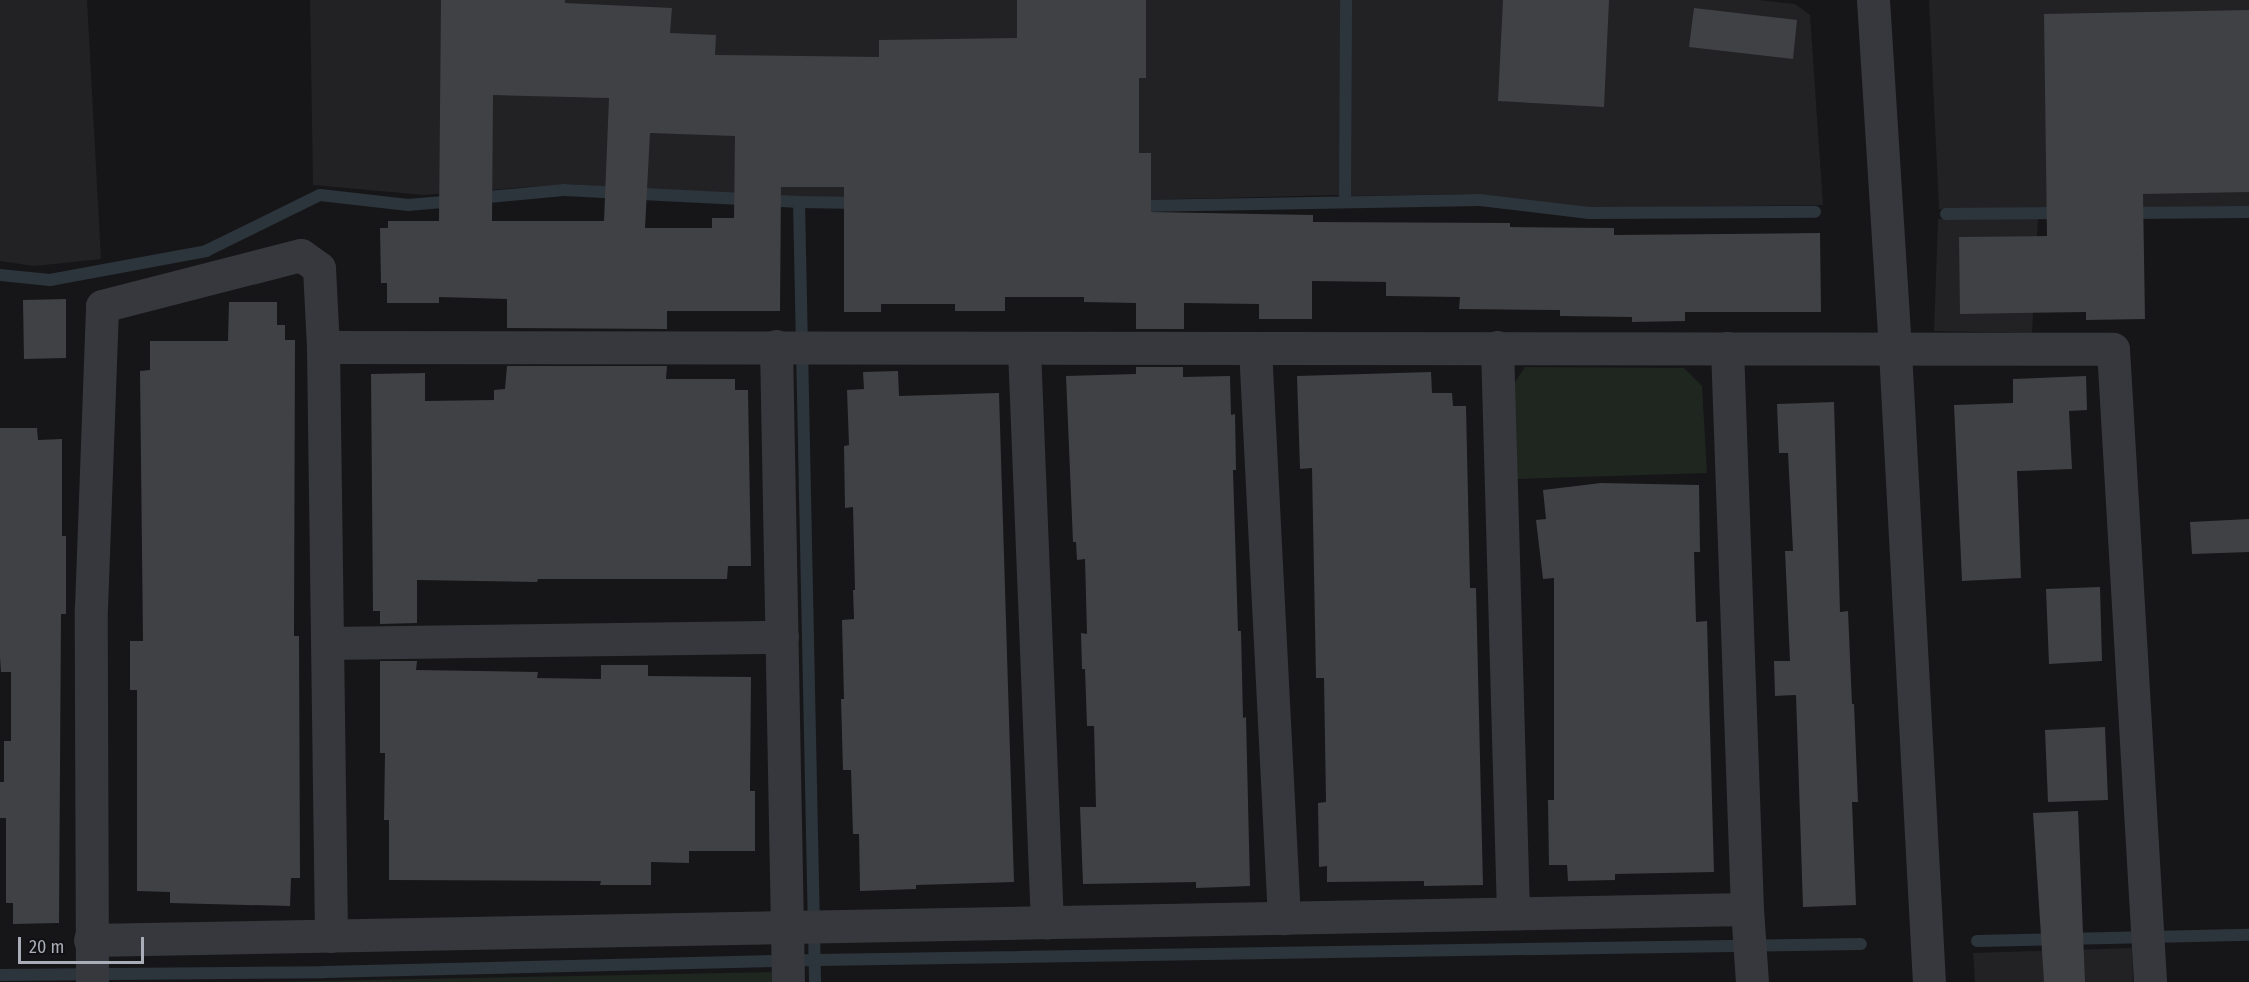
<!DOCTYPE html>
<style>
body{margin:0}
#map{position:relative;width:2249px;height:982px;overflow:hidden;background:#161618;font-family:"Fira Sans Condensed",sans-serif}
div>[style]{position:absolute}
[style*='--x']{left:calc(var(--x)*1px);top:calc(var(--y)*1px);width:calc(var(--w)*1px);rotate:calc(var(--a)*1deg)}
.built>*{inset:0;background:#222225}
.green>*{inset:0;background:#1e261f}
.stream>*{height:12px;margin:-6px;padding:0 6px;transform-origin:6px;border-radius:6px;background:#2c353c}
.building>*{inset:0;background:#404145}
.minor>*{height:33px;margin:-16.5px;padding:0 16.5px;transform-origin:16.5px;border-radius:16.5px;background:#37383d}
.tertiary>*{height:33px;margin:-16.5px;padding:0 16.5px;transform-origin:16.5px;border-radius:16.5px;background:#37383d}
span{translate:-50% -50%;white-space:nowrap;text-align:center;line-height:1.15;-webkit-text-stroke:4.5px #111113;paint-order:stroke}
.scale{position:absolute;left:18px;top:937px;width:126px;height:27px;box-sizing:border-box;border:3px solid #a8adb8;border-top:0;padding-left:8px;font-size:18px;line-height:21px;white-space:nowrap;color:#a8adb8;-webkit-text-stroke:4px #111113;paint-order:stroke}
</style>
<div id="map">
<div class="built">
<i style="clip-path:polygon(0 0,87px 0,101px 259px,34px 266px,0 261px)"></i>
<i style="clip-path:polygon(310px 0,1340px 0,1340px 195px,1014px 203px,723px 194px,567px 184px,424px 195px,313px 185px)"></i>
<i style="clip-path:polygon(1351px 0,1758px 0,1795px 4px,1810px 15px,1823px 205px,1589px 208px,1480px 194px,1349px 196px)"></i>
<i style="clip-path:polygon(1929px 0,2249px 0,2249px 207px,1939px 209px)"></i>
<i style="clip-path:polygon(2038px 217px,2032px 333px,1934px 331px,1938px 219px)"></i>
<i style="clip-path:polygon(2132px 948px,2133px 982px,1975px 982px,1973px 953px)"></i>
</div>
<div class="green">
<i style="clip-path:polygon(1525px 367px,1684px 368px,1702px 386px,1707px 473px,1516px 479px,1513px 385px)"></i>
<i style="clip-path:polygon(771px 972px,779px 982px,262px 982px)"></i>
</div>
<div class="stream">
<i style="--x:478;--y:198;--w:86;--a:-5.3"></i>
<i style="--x:564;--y:190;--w:235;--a:2.9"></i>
<i style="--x:799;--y:202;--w:780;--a:88.82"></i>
<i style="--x:1345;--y:201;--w:201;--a:-89.7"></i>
<i style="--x:799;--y:202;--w:59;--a:1"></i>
<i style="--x:1136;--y:206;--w:344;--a:-1"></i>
<i style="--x:1480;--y:200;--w:110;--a:6.8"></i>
<i style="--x:1589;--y:213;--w:226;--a:-0.3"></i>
<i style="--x:2127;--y:213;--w:122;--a:-0.5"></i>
<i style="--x:1946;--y:214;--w:116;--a:-0.5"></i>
<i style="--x:0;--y:275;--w:50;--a:5.7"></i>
<i style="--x:50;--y:280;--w:159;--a:-10.5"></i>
<i style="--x:206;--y:251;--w:127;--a:-26.2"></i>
<i style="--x:320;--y:195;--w:89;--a:6.5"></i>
<i style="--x:408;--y:205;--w:46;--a:-5"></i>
<i style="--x:1977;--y:941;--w:272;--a:-1.3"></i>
<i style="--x:0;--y:975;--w:324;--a:-0.5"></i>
<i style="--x:324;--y:972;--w:492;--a:-1.4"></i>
<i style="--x:816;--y:960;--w:1045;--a:-0.88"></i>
</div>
<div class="building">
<i style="clip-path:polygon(evenodd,441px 0,565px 0,565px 3px,672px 8px,670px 33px,716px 35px,715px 55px,879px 57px,879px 40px,1017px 38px,1017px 0,1146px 0,1146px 78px,1139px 78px,1139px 153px,1151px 153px,1151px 212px,1313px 215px,1313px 222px,1510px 223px,1510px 227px,1614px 228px,1614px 235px,1820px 233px,1821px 312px,1685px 312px,1685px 321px,1632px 322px,1632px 317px,1560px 316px,1560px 310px,1459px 309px,1460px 297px,1386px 296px,1386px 282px,1312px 281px,1312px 319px,1259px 319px,1259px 304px,1184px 303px,1184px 329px,1136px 329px,1136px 303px,1084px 302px,1084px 297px,1005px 297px,1005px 311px,955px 311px,955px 304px,881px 304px,881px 312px,844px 312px,844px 187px,781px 187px,780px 311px,667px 311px,667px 329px,507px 328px,507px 299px,439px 297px,439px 303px,387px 303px,387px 283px,381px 283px,380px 228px,388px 228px,388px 221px,439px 221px,441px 0,493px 95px,609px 98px,604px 221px,492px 221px,493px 95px,441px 0,650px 133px,735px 136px,734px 218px,712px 218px,712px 228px,645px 228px,650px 133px)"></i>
<i style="clip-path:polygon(1503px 0,1609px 0,1604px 107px,1498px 101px)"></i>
<i style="clip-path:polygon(1694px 8px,1797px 20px,1793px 59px,1689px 47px)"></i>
<i style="clip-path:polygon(2249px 10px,2249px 192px,2143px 194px,2145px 319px,2086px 320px,2086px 312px,1960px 314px,1959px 237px,2047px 236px,2044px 14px)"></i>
<i style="clip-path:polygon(66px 299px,66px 358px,24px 359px,23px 300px)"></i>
<i style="clip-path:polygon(229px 302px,277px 302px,277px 325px,285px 325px,285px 340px,295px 340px,294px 636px,299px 636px,300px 878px,291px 878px,290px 906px,170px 903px,170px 892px,137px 891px,137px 690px,130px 690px,130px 641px,143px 641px,140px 371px,150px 370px,150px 341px,228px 341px)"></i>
<i style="clip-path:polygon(507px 366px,667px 366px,666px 379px,735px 379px,735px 390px,748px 390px,751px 566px,728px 566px,727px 579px,538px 579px,537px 582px,417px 580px,417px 623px,380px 624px,380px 611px,373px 611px,371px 374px,425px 373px,425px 401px,494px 400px,494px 390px,505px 389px)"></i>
<i style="clip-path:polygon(1136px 367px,1183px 367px,1183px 377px,1230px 376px,1231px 415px,1235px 414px,1236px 470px,1233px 470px,1238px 631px,1241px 631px,1243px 718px,1246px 717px,1250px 886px,1196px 888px,1196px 882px,1083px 884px,1080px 807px,1096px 807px,1094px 726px,1087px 726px,1085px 669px,1082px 669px,1081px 633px,1087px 634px,1085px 559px,1077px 560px,1076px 542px,1073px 542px,1066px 376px,1136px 374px)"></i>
<i style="clip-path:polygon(898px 371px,899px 396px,999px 393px,1014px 882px,916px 885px,916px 889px,860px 891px,859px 834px,853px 834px,851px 770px,843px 770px,841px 699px,844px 699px,842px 620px,854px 619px,853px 590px,855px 590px,853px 507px,845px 508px,844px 446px,849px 445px,847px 390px,864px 389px,863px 372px)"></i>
<i style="clip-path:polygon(1431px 372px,1432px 393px,1452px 393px,1453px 406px,1466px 406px,1470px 588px,1476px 588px,1483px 885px,1424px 886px,1424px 881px,1327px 882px,1327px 866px,1319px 867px,1318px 803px,1326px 802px,1324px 678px,1316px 678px,1312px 468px,1300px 469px,1297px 376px)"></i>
<i style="clip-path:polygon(2086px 376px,2087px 410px,2069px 411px,2072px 469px,2017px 471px,2021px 578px,1962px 581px,1954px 405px,2013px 403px,2013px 379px)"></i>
<i style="clip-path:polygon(1834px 402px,1840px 612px,1848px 611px,1852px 704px,1854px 704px,1858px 802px,1852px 802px,1856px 905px,1803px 907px,1796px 695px,1775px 696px,1774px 661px,1790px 661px,1785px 551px,1793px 551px,1788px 453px,1779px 453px,1777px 404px)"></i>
<i style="clip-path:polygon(0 428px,37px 428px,38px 440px,62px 439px,62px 536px,66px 536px,66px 614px,61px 614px,59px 923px,13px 924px,13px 903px,6px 903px,6px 818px,0 818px,0 782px,4px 782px,4px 741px,11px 741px,11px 672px,1px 672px,0 657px)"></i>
<i style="clip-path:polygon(1601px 483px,1699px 485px,1700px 552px,1694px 552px,1696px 622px,1707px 621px,1714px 872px,1615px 874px,1615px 880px,1568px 881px,1567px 865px,1549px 865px,1548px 800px,1554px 800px,1554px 578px,1543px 579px,1536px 520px,1546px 519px,1543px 490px)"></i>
<i style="clip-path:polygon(2249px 519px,2249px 552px,2192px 554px,2190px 522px)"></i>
<i style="clip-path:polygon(2100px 587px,2102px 661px,2049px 664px,2046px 589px)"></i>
<i style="clip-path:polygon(380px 661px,417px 661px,416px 670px,538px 672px,537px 678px,601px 679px,601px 665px,648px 665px,648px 676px,751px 677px,750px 791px,755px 791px,755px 851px,689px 851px,689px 863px,651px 862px,651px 885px,600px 885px,601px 881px,389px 880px,389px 820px,384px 820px,385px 753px,380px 753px)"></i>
<i style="clip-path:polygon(2105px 727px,2108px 800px,2048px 802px,2045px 730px)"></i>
<i style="clip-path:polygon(2078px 811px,2085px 982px,2044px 982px,2033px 813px)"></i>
</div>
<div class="minor">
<i style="--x:776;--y:346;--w:636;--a:88.92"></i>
<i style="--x:323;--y:347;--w:1790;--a:0.06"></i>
<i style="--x:2113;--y:349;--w:634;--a:86.65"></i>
<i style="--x:1497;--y:347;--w:566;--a:88.38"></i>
<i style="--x:1255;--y:348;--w:571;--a:87.09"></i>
<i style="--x:1727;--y:348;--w:561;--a:87.96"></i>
<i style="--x:1747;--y:909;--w:73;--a:86.1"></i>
<i style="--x:1024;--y:349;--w:574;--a:87.71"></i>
<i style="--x:327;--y:643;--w:455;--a:-0.8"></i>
<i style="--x:90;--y:940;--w:1657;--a:-1.07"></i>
<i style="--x:92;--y:982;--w:374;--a:-90.2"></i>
<i style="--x:91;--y:608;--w:302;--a:-87.9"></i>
<i style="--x:102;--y:306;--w:205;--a:-14.4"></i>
<i style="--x:301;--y:255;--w:22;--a:36"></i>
<i style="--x:319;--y:268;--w:79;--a:87.1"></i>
<i style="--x:323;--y:347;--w:589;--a:89.22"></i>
</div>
<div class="tertiary">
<i style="--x:1873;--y:0;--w:352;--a:86.4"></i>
<i style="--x:1895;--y:351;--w:632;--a:86.92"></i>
</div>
<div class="scale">20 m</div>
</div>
